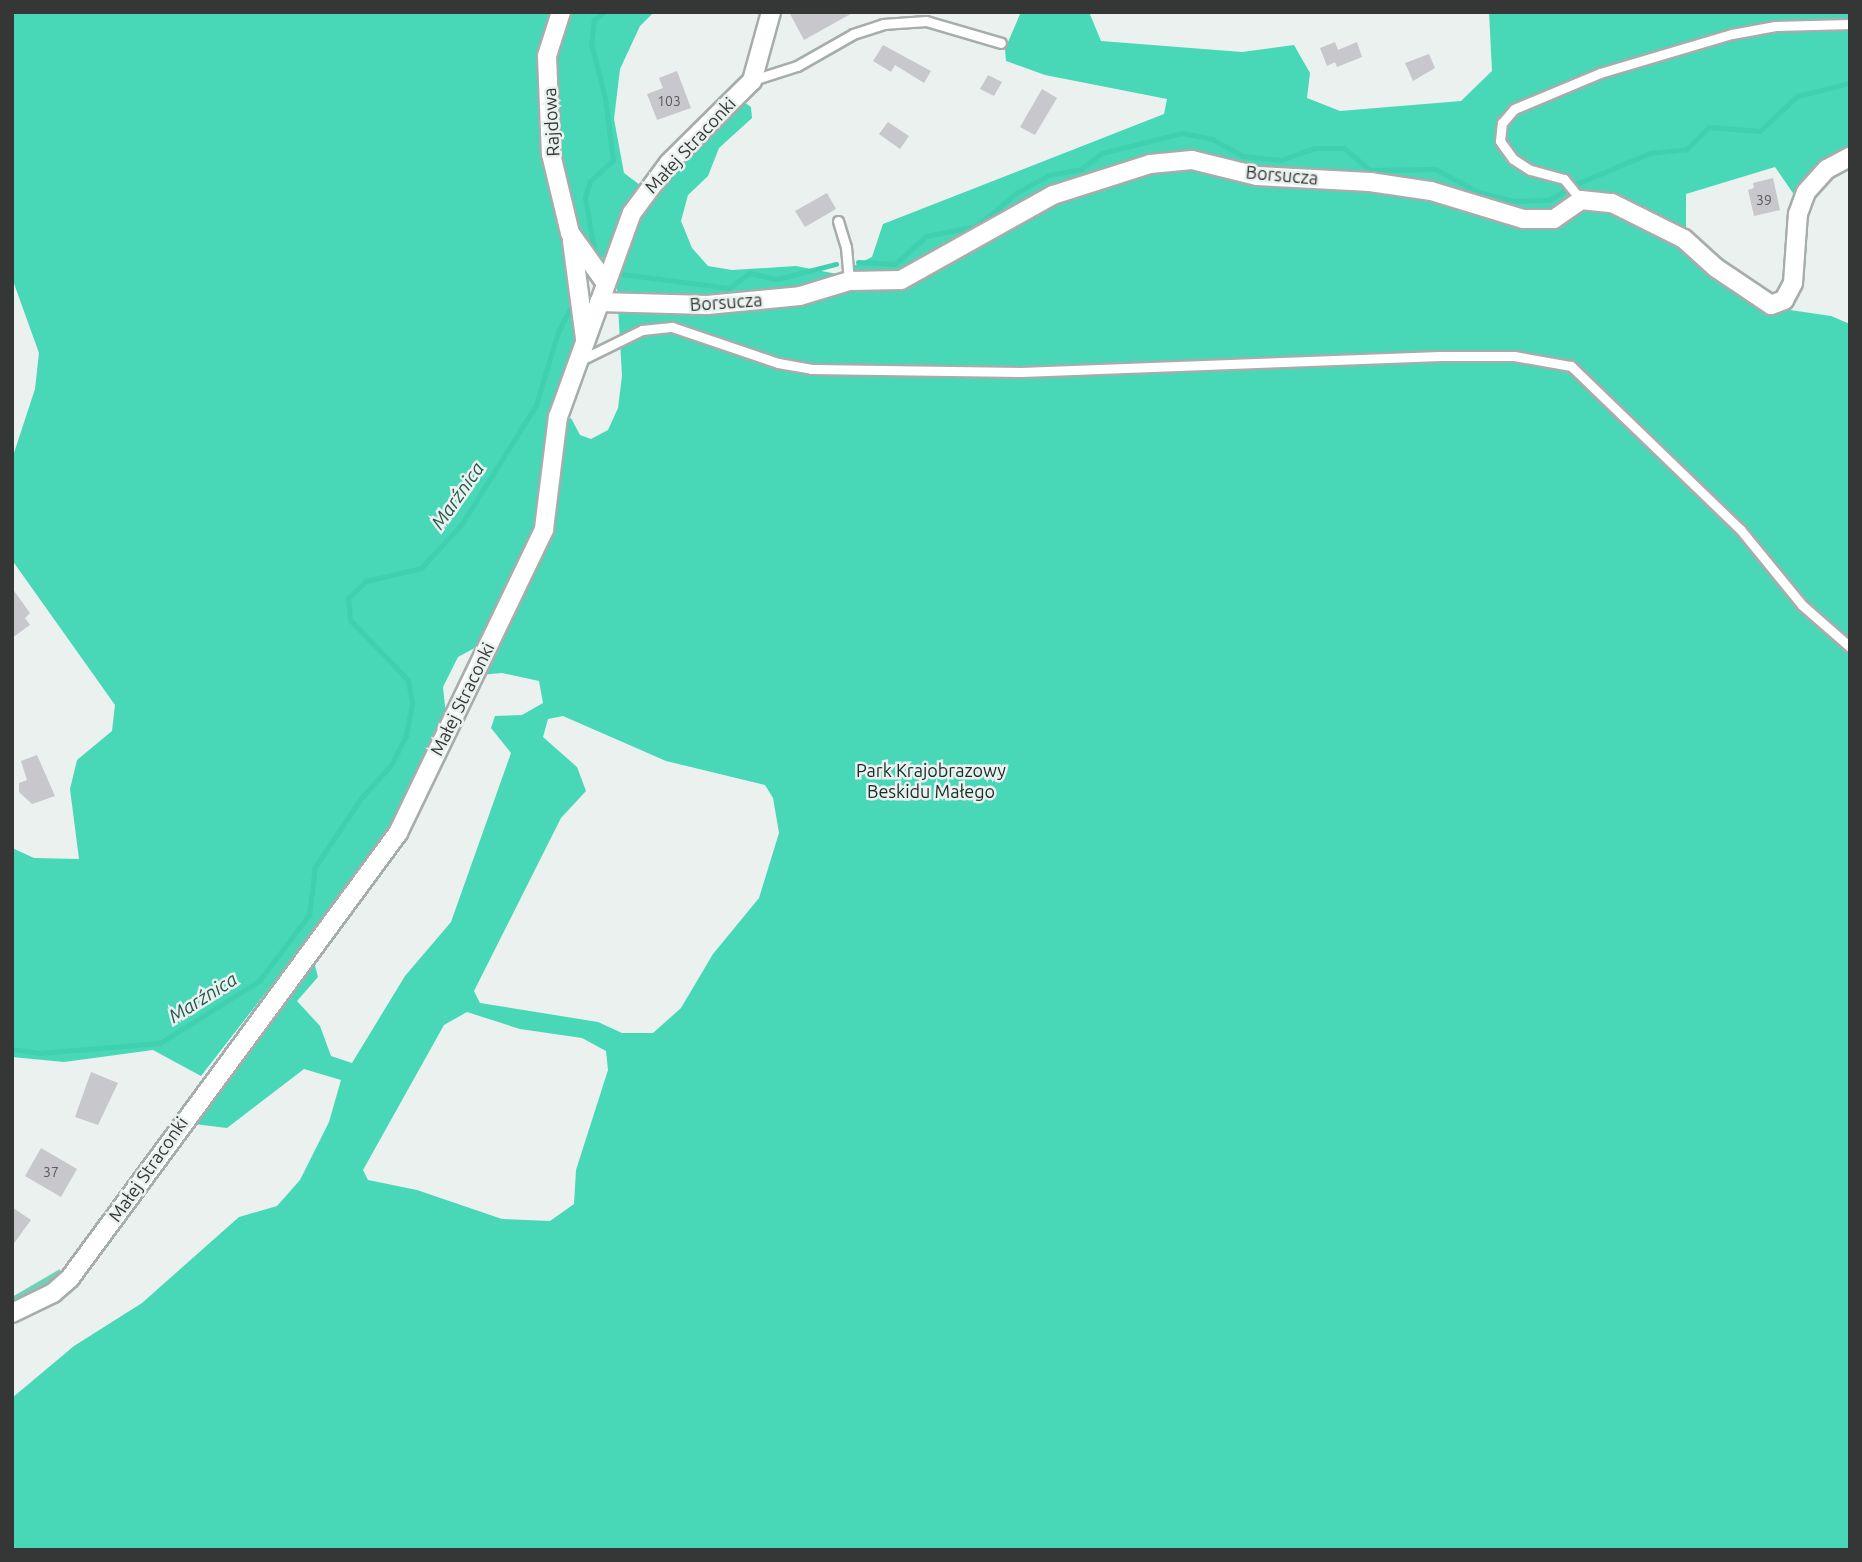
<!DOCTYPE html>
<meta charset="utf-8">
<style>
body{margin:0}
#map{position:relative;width:1862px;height:1562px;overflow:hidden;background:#eaf1ef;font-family:Ubuntu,sans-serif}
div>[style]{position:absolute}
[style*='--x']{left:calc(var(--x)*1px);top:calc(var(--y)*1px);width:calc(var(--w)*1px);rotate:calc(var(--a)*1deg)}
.green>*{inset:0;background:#72d0b7}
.forest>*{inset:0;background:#48d7b7}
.stream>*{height:5px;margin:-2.5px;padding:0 2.5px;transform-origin:2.5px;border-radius:2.5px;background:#3fd0b0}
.building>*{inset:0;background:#c8c7cc}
.roads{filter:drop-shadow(2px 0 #a6adab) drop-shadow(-2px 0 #a6adab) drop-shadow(0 2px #a6adab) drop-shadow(0 -2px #a6adab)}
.service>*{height:9px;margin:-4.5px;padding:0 4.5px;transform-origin:4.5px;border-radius:4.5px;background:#fff}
.minor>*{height:18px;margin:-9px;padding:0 9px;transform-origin:9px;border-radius:9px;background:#fff}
span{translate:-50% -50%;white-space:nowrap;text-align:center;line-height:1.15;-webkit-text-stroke:5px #eaf1ef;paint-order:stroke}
.number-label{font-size:14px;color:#595b5c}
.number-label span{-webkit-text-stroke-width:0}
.street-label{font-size:18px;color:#343736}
.park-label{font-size:18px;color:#172e28}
.water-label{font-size:19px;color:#20594b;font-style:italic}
.frame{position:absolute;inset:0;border:14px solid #343736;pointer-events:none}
</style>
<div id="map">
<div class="green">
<i style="clip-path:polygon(60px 1269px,60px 1280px,15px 1306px,12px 1297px)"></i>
</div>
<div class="forest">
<i style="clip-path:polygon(12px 12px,556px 12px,543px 58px,570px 255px,575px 340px,547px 437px,542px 517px,480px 645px,458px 657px,443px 687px,446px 715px,393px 829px,201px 1076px,153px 1050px,64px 1062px,12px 1057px,12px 848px,34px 858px,79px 859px,70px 789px,77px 760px,112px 731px,115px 705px,12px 560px,12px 459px,35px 389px,39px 353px,12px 278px)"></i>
<i style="clip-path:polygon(567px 12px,654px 12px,640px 26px,620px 69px,614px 119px,624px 173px,640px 185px,605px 258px,590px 256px,574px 228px,556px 159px,552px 58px)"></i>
<i style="clip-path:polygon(evenodd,1021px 12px,1089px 12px,1101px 41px,1242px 52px,1294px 45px,1310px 73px,1307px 98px,1340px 111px,1461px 101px,1492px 71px,1489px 12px,1850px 12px,1850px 149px,1797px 199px,1775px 167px,1686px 194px,1686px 236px,1777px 308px,1831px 316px,1850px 324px,1850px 1550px,12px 1550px,12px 1398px,74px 1346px,142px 1303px,239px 1217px,277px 1206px,300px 1180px,329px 1122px,341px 1080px,304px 1069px,227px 1128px,194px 1124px,313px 958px,318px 977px,297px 1001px,320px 1026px,331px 1056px,352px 1063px,405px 976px,451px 922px,511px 753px,491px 728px,495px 716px,522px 715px,543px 703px,539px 681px,502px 673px,479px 675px,516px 604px,562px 423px,571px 418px,580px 435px,591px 439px,608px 430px,618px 408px,622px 376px,616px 271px,639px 216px,673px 167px,744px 102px,751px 107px,752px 118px,719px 148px,708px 176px,688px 195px,681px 221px,692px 248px,708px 266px,732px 270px,796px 266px,837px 274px,872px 257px,883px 224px,1164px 114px,1167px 99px,1045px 75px,1006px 61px,1005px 49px,1021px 12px,563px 716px,666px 761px,765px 785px,773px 798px,779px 833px,759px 898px,713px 954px,681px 1008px,653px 1033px,622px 1033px,598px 1022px,480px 1003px,474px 991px,561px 818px,586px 791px,577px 767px,543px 737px,548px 719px,563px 716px,1021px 12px,467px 1012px,520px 1029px,582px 1038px,606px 1051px,608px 1070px,576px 1170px,574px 1204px,550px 1221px,502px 1219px,417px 1190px,368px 1180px,363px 1170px,444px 1025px,467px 1012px)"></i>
</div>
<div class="stream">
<i style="--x:595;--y:256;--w:60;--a:-99.6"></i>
<i style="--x:585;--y:197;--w:17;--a:-73"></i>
<i style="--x:590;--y:181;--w:31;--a:-42"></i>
<i style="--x:613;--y:160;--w:63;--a:-97.4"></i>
<i style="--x:605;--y:98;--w:57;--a:-104.3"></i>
<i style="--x:591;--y:43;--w:23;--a:-83"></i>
<i style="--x:594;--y:20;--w:13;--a:-39"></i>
<i style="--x:858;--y:262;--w:37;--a:3"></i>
<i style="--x:895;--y:264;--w:42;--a:-42.1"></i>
<i style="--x:926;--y:236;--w:52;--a:-11.1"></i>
<i style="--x:977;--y:226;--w:51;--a:-40.2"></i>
<i style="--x:1016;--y:193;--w:37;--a:-29"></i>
<i style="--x:1048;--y:175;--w:34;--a:-10"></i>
<i style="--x:1081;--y:169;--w:26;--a:-37"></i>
<i style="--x:1102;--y:153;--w:82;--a:-14"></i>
<i style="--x:1182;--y:133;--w:31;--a:11"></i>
<i style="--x:1212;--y:139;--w:35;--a:29"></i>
<i style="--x:1243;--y:156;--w:38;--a:6"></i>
<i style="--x:1281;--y:160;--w:35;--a:-20"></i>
<i style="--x:1314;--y:148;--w:30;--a:0"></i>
<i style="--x:1344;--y:148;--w:33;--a:41"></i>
<i style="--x:1369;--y:170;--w:66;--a:-0.9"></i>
<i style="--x:1435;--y:169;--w:49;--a:28.1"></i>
<i style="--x:1478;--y:192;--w:38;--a:14"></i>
<i style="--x:1515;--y:201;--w:34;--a:-2"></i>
<i style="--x:1549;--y:200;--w:31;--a:-31"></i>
<i style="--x:1576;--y:184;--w:80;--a:-22.7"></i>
<i style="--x:1650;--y:153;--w:37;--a:-6"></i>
<i style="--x:1687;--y:149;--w:31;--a:-45"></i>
<i style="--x:1709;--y:127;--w:51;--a:4.5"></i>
<i style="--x:1760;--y:131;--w:51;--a:-43.4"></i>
<i style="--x:1797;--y:96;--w:55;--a:-13.8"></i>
<i style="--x:614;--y:273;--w:116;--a:7.4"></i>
<i style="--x:729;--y:288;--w:26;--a:-36"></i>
<i style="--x:750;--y:273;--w:28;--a:13"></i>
<i style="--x:777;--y:279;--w:61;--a:-14.3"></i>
<i style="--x:12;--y:1049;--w:28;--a:8"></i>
<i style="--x:40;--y:1053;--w:120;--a:-4.8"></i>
<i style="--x:160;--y:1043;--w:117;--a:-32.1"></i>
<i style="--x:259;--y:981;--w:83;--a:-52.9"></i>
<i style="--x:309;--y:915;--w:48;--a:-82.9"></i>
<i style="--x:315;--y:867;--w:83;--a:-56.3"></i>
<i style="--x:361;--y:798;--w:45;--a:-47.7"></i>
<i style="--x:391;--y:765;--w:34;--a:-63"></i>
<i style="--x:406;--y:735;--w:33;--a:-79"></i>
<i style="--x:412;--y:703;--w:23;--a:-100"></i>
<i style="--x:408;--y:680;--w:83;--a:-134"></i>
<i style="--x:350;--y:620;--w:22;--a:-95"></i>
<i style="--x:348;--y:598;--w:25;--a:-43"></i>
<i style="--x:366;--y:581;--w:57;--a:-13.3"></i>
<i style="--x:421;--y:568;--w:59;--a:-47.1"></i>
<i style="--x:461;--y:525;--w:142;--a:-58"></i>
<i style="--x:536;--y:405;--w:76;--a:-73.2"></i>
<i style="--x:558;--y:332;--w:38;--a:-63"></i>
</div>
<div class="building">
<i style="clip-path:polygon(789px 12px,854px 12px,804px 40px)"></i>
<i style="clip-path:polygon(1335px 42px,1338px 50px,1357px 42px,1362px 57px,1337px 67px,1335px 62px,1327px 66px,1320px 48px)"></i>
<i style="clip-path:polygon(883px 45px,931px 71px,924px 83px,895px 65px,891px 72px,873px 61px)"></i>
<i style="clip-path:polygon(1429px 54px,1435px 68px,1413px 81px,1405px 63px)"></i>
<i style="clip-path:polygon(677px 71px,691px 108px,657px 120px,647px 94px,663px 88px,659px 78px)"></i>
<i style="clip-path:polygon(988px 75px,1002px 82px,994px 96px,980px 89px)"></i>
<i style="clip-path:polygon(1042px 89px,1057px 98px,1035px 135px,1020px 127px)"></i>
<i style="clip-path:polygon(888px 122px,909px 136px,900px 149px,879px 134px)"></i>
<i style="clip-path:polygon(1773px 178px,1780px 210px,1754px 216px,1748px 190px,1754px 188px,1753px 183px)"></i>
<i style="clip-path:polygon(827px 193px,836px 209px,805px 227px,795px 211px)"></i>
<i style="clip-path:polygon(12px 588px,30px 613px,25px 618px,30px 625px,12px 638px)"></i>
<i style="clip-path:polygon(37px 755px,55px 796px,32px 804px,19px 792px,19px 783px,27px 780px,21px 761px)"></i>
<i style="clip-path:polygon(91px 1072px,118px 1083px,98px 1125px,75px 1117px)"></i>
<i style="clip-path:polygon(41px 1148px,77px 1169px,61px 1197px,25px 1176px)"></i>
<i style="clip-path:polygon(12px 1207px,31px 1220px,12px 1246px)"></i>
</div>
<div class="roads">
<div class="service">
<i style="--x:753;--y:80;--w:46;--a:-17.7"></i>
<i style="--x:797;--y:66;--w:64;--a:-29.7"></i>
<i style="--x:853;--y:34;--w:32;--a:-18"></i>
<i style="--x:883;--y:24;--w:43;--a:-4"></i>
<i style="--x:926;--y:21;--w:78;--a:16.3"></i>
<i style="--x:1581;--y:200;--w:27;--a:-129"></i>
<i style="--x:1564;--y:179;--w:35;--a:-165"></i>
<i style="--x:1530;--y:170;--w:20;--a:-147"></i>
<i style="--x:1513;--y:159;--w:22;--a:-126"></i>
<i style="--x:1500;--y:141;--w:18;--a:-84"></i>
<i style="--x:1502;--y:123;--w:18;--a:-49"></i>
<i style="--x:1514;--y:109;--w:93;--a:-22.7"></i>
<i style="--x:1600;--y:73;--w:138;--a:-16.5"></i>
<i style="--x:1732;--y:34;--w:44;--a:-10.5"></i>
<i style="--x:1775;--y:26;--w:75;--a:-1.5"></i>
<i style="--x:838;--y:221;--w:27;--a:73"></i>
<i style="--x:846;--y:247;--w:34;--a:85"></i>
<i style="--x:581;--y:360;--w:68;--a:-26.2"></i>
<i style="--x:642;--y:330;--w:30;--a:-6"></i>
<i style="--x:672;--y:327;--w:112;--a:18.8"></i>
<i style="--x:778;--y:363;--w:34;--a:10"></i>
<i style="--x:811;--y:369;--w:210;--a:0.8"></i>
<i style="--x:1021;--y:372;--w:419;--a:-2.2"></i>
<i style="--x:1440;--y:356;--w:74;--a:0"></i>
<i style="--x:1514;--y:356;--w:58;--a:10"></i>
<i style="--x:1571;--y:366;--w:235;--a:44"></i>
<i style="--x:1740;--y:529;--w:98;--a:50.8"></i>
<i style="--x:1802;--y:605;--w:64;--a:41.2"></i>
</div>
<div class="minor">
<i style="--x:561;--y:12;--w:46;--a:107.7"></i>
<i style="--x:547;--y:56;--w:98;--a:87.7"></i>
<i style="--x:551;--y:154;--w:81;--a:76.5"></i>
<i style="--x:570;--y:233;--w:60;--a:54.5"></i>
<i style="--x:572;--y:241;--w:98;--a:82.4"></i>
<i style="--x:599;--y:302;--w:108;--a:1.6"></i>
<i style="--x:707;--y:305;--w:93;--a:-5.5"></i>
<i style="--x:800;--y:296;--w:51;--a:-17"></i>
<i style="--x:849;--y:281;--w:52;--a:-1.1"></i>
<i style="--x:901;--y:280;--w:174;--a:-29.2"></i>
<i style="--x:1053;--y:195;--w:102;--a:-17.7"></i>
<i style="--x:1150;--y:164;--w:42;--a:-5.4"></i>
<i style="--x:1192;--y:160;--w:67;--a:13.8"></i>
<i style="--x:1257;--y:176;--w:113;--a:3"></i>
<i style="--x:1370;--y:182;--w:62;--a:8.4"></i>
<i style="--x:1431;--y:191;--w:96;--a:16.9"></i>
<i style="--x:1523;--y:219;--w:31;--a:0"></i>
<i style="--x:1554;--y:219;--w:33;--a:-35"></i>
<i style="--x:1581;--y:200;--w:31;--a:6"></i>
<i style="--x:1612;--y:203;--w:80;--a:26.6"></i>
<i style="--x:1684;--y:239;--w:43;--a:42.2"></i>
<i style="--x:1716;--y:268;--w:66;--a:33.9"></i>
<i style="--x:1771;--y:305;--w:14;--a:-21"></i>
<i style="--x:1784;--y:300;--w:19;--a:-62"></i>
<i style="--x:1793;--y:283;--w:69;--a:-85.9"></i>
<i style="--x:1798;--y:214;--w:23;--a:-70"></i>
<i style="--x:1806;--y:192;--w:31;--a:-48"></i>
<i style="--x:1827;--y:169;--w:26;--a:-28"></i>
<i style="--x:12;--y:1313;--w:46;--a:-26"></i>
<i style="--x:53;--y:1293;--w:23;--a:-41"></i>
<i style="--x:70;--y:1278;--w:553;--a:-53.61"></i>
<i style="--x:398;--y:833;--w:337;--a:-64.3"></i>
<i style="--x:544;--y:529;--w:113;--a:-82.9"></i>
<i style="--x:558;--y:417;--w:217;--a:-70.1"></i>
<i style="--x:632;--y:213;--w:62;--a:-53.5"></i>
<i style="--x:669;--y:163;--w:117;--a:-44.7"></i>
<i style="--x:752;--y:81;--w:72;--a:-74.6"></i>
</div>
</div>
<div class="number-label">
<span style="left:669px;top:101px">103</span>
<span style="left:1764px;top:200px">39</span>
<span style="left:51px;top:1172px">37</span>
</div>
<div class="street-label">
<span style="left:551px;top:122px;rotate:-93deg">Rajdowa</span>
<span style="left:690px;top:145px;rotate:-47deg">Małej Straconki</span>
<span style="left:1282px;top:175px;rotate:5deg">Borsucza</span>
<span style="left:726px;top:302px;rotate:-4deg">Borsucza</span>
<span style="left:462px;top:699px;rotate:-64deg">Małej Straconki</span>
<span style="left:148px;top:1169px;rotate:-55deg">Małej Straconki</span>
</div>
<div class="park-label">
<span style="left:931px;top:781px">Park Krajobrazowy<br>Beskidu Małego</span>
</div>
<div class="water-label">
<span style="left:458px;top:496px;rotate:-55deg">Marźnica</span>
<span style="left:203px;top:998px;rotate:-32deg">Marźnica</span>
</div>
<div class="frame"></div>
</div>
